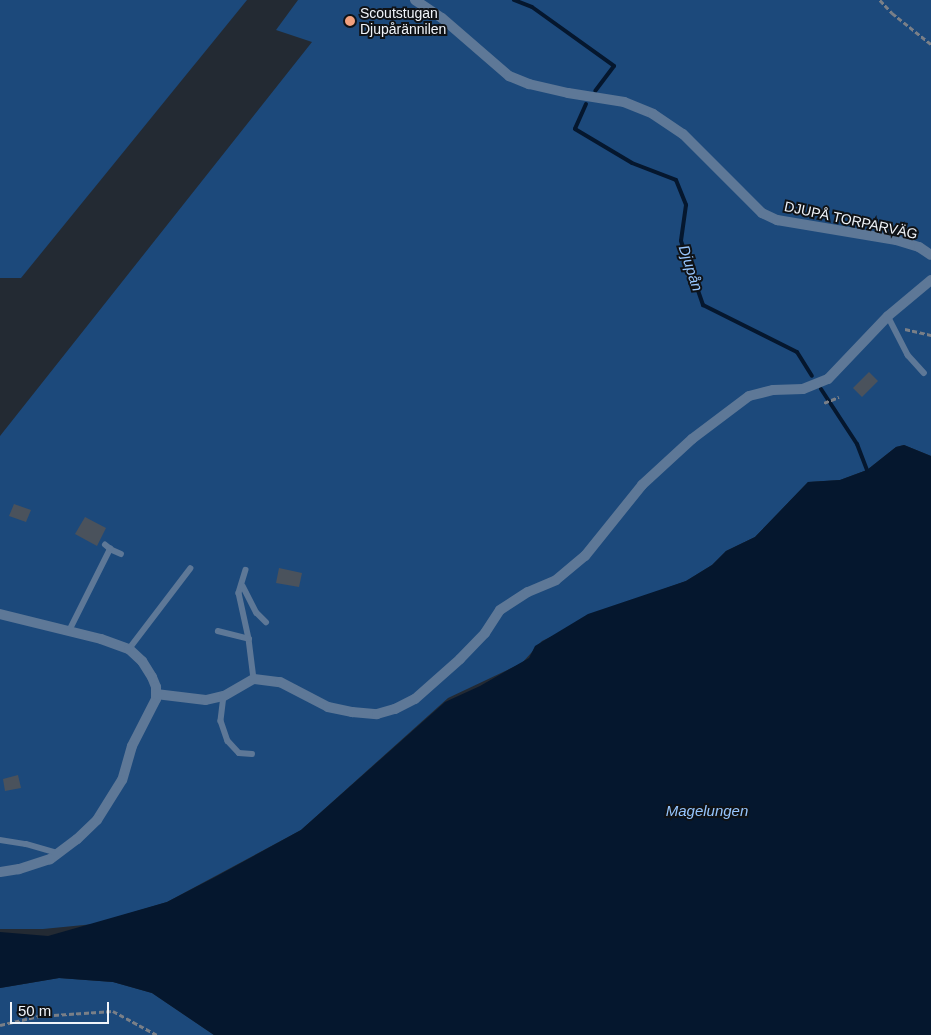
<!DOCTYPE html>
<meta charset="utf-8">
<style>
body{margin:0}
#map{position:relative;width:931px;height:1035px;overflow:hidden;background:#232a33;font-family:Helvetica,sans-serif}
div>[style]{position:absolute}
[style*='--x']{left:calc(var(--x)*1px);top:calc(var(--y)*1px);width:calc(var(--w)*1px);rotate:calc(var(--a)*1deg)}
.green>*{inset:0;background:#1c497b}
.water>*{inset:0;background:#05172e}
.stream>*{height:4px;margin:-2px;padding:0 2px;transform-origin:2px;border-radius:2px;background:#05172e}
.building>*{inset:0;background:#4a525c}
.path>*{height:2.5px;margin-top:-1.25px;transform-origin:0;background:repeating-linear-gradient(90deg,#7a7f87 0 5px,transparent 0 7.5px)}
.lane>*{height:5.5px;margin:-2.75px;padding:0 2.75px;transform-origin:2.75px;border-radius:2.75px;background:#5e7897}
.street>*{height:10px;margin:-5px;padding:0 5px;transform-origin:5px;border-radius:5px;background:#5e7897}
.dots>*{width:14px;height:14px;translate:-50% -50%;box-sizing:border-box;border:2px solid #0f1216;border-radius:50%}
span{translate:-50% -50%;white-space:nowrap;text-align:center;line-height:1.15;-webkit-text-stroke:4px #0f1216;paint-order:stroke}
.poi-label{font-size:14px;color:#f0f4fa}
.left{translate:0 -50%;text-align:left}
.street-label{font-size:14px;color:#f0f4fa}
.water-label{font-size:15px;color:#97c6fe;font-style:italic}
.scale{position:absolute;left:10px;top:1002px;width:99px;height:22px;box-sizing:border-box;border:2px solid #f0f4fa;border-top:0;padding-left:6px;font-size:15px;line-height:18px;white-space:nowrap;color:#f0f4fa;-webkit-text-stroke:4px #0f1216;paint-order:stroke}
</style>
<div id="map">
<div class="green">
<i style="clip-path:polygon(0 0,247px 0,21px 278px,0 278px)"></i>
<i style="clip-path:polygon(298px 0,931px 0,931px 456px,904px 445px,896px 447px,867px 470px,840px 480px,808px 482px,755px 537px,726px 551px,712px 565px,686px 581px,612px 608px,542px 641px,522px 663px,448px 698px,301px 830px,167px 902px,94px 924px,43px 929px,0 929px,0 436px,312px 42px,276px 30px)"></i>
<i style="clip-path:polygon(59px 978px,113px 982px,152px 993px,214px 1035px,0 1035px,0 988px)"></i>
</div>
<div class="water">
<i style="clip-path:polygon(904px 445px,931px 456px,931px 1035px,214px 1035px,152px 993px,113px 982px,59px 978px,0 988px,0 932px,48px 936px,167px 902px,217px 876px,301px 830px,445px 702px,480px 686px,529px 658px,535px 646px,588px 614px,686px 581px,712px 565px,726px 551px,755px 537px,808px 482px,840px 480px,867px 470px,896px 447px)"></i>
</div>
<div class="stream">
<i style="--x:514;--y:0;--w:19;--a:21"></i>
<i style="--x:532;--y:7;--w:101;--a:35.7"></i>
<i style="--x:614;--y:66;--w:31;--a:127"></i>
<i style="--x:586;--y:104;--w:27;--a:114"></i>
<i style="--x:575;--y:129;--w:66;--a:30.8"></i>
<i style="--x:632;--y:163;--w:47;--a:21.1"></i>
<i style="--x:676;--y:180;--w:27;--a:68"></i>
<i style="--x:686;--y:205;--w:36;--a:98"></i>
<i style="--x:681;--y:241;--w:68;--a:71"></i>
<i style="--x:703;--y:305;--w:105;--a:26.6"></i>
<i style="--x:797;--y:352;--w:28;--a:58"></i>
<i style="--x:821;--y:389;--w:66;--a:56.8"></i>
<i style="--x:857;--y:444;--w:28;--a:69"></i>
</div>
<div class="building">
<i style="clip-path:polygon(869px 372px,878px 381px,862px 397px,853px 388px)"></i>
<i style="clip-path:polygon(14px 504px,31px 510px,26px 522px,9px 516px)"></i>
<i style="clip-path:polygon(85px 517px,106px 528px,97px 546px,75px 534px)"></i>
<i style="clip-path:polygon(279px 568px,302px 573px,299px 587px,276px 583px)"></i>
<i style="clip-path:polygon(18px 775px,21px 788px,5px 791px,3px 779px)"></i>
</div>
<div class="path">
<i style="--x:880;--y:0;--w:18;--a:47"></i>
<i style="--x:892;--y:13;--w:50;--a:38.5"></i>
<i style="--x:905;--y:329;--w:27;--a:13"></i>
<i style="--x:824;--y:403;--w:16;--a:-22"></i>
<i style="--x:0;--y:1025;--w:40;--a:-13"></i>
<i style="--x:39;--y:1016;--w:74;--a:-3.9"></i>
<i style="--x:113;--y:1011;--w:50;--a:28.6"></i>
</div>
<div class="lane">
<i style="--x:888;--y:316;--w:44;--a:62.9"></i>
<i style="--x:908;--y:355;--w:24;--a:48"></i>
<i style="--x:110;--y:549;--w:12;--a:24"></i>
<i style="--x:246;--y:570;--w:24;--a:107"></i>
<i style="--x:239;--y:593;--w:47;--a:77.7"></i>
<i style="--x:249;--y:639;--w:40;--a:82.9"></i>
<i style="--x:243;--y:586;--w:30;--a:63"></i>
<i style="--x:257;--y:613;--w:13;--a:45"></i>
<i style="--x:69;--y:631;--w:92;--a:-63.4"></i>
<i style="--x:110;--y:549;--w:6;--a:-141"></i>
<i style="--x:218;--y:631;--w:32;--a:14"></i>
<i style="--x:129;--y:649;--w:101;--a:-52.7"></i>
<i style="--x:224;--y:696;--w:25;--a:97"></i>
<i style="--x:221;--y:721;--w:21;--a:71"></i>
<i style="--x:228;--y:741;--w:16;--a:47"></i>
<i style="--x:239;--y:753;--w:13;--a:4"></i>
<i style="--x:0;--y:840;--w:26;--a:9"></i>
<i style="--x:26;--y:844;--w:32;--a:16"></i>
</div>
<div class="street">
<i style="--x:415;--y:0;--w:32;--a:34"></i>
<i style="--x:442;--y:18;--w:89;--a:40.9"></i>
<i style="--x:509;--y:76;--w:22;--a:22"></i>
<i style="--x:529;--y:84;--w:40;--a:13"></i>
<i style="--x:568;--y:93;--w:57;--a:9.1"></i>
<i style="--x:624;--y:102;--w:31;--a:22"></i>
<i style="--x:653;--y:114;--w:36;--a:34"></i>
<i style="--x:683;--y:134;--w:112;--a:45"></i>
<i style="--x:762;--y:213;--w:17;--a:25"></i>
<i style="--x:777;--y:220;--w:121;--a:9.5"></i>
<i style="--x:896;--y:240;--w:24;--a:17"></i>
<i style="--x:919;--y:247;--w:14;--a:34"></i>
<i style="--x:0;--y:614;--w:104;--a:13.9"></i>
<i style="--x:101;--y:639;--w:30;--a:20"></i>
<i style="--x:129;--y:649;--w:18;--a:43"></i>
<i style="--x:142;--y:661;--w:19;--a:58"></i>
<i style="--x:152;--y:677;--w:11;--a:68"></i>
<i style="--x:156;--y:687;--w:12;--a:90"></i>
<i style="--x:156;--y:699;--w:53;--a:117.1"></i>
<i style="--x:132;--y:746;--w:35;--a:106"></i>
<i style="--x:122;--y:780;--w:47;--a:122"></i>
<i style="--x:97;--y:820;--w:28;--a:136"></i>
<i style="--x:77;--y:839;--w:34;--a:143"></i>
<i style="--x:50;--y:859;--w:33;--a:162"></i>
<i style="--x:19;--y:869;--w:19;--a:171"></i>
<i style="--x:156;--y:694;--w:50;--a:6.8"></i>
<i style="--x:206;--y:700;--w:18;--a:-13"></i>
<i style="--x:224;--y:696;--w:34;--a:-30"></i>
<i style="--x:254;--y:679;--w:26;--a:7"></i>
<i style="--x:280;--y:682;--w:54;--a:27.5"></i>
<i style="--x:328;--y:707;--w:25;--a:12"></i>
<i style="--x:352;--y:712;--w:25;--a:5"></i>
<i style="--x:377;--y:714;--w:19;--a:-16"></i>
<i style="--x:395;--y:709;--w:22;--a:-27"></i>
<i style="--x:415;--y:699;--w:60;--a:-41.6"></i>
<i style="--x:460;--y:659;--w:36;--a:-46"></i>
<i style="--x:485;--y:633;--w:27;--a:-57"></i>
<i style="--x:500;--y:610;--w:33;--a:-33"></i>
<i style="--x:528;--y:592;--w:30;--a:-23"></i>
<i style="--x:556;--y:580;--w:38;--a:-40"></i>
<i style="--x:585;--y:556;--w:91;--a:-51.2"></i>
<i style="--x:642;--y:485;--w:68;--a:-42.6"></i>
<i style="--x:692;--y:439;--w:71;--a:-37"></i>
<i style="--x:749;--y:396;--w:25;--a:-14"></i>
<i style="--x:773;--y:390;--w:30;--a:-2"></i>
<i style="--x:803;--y:389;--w:27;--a:-22"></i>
<i style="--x:828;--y:379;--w:87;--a:-46.4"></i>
<i style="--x:888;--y:316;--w:56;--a:-39.9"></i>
</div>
<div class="dots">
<i style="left:350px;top:21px;background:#f2a17e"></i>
</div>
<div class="poi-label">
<span class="left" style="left:360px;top:21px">Scoutstugan<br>Djupårännilen</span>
</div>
<div class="street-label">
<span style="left:851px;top:220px;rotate:12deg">DJUPÅ TORPARVÄG</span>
</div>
<div class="water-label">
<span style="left:691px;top:268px;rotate:72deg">Djupån</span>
<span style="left:707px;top:811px">Magelungen</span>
</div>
<div class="scale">50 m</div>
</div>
